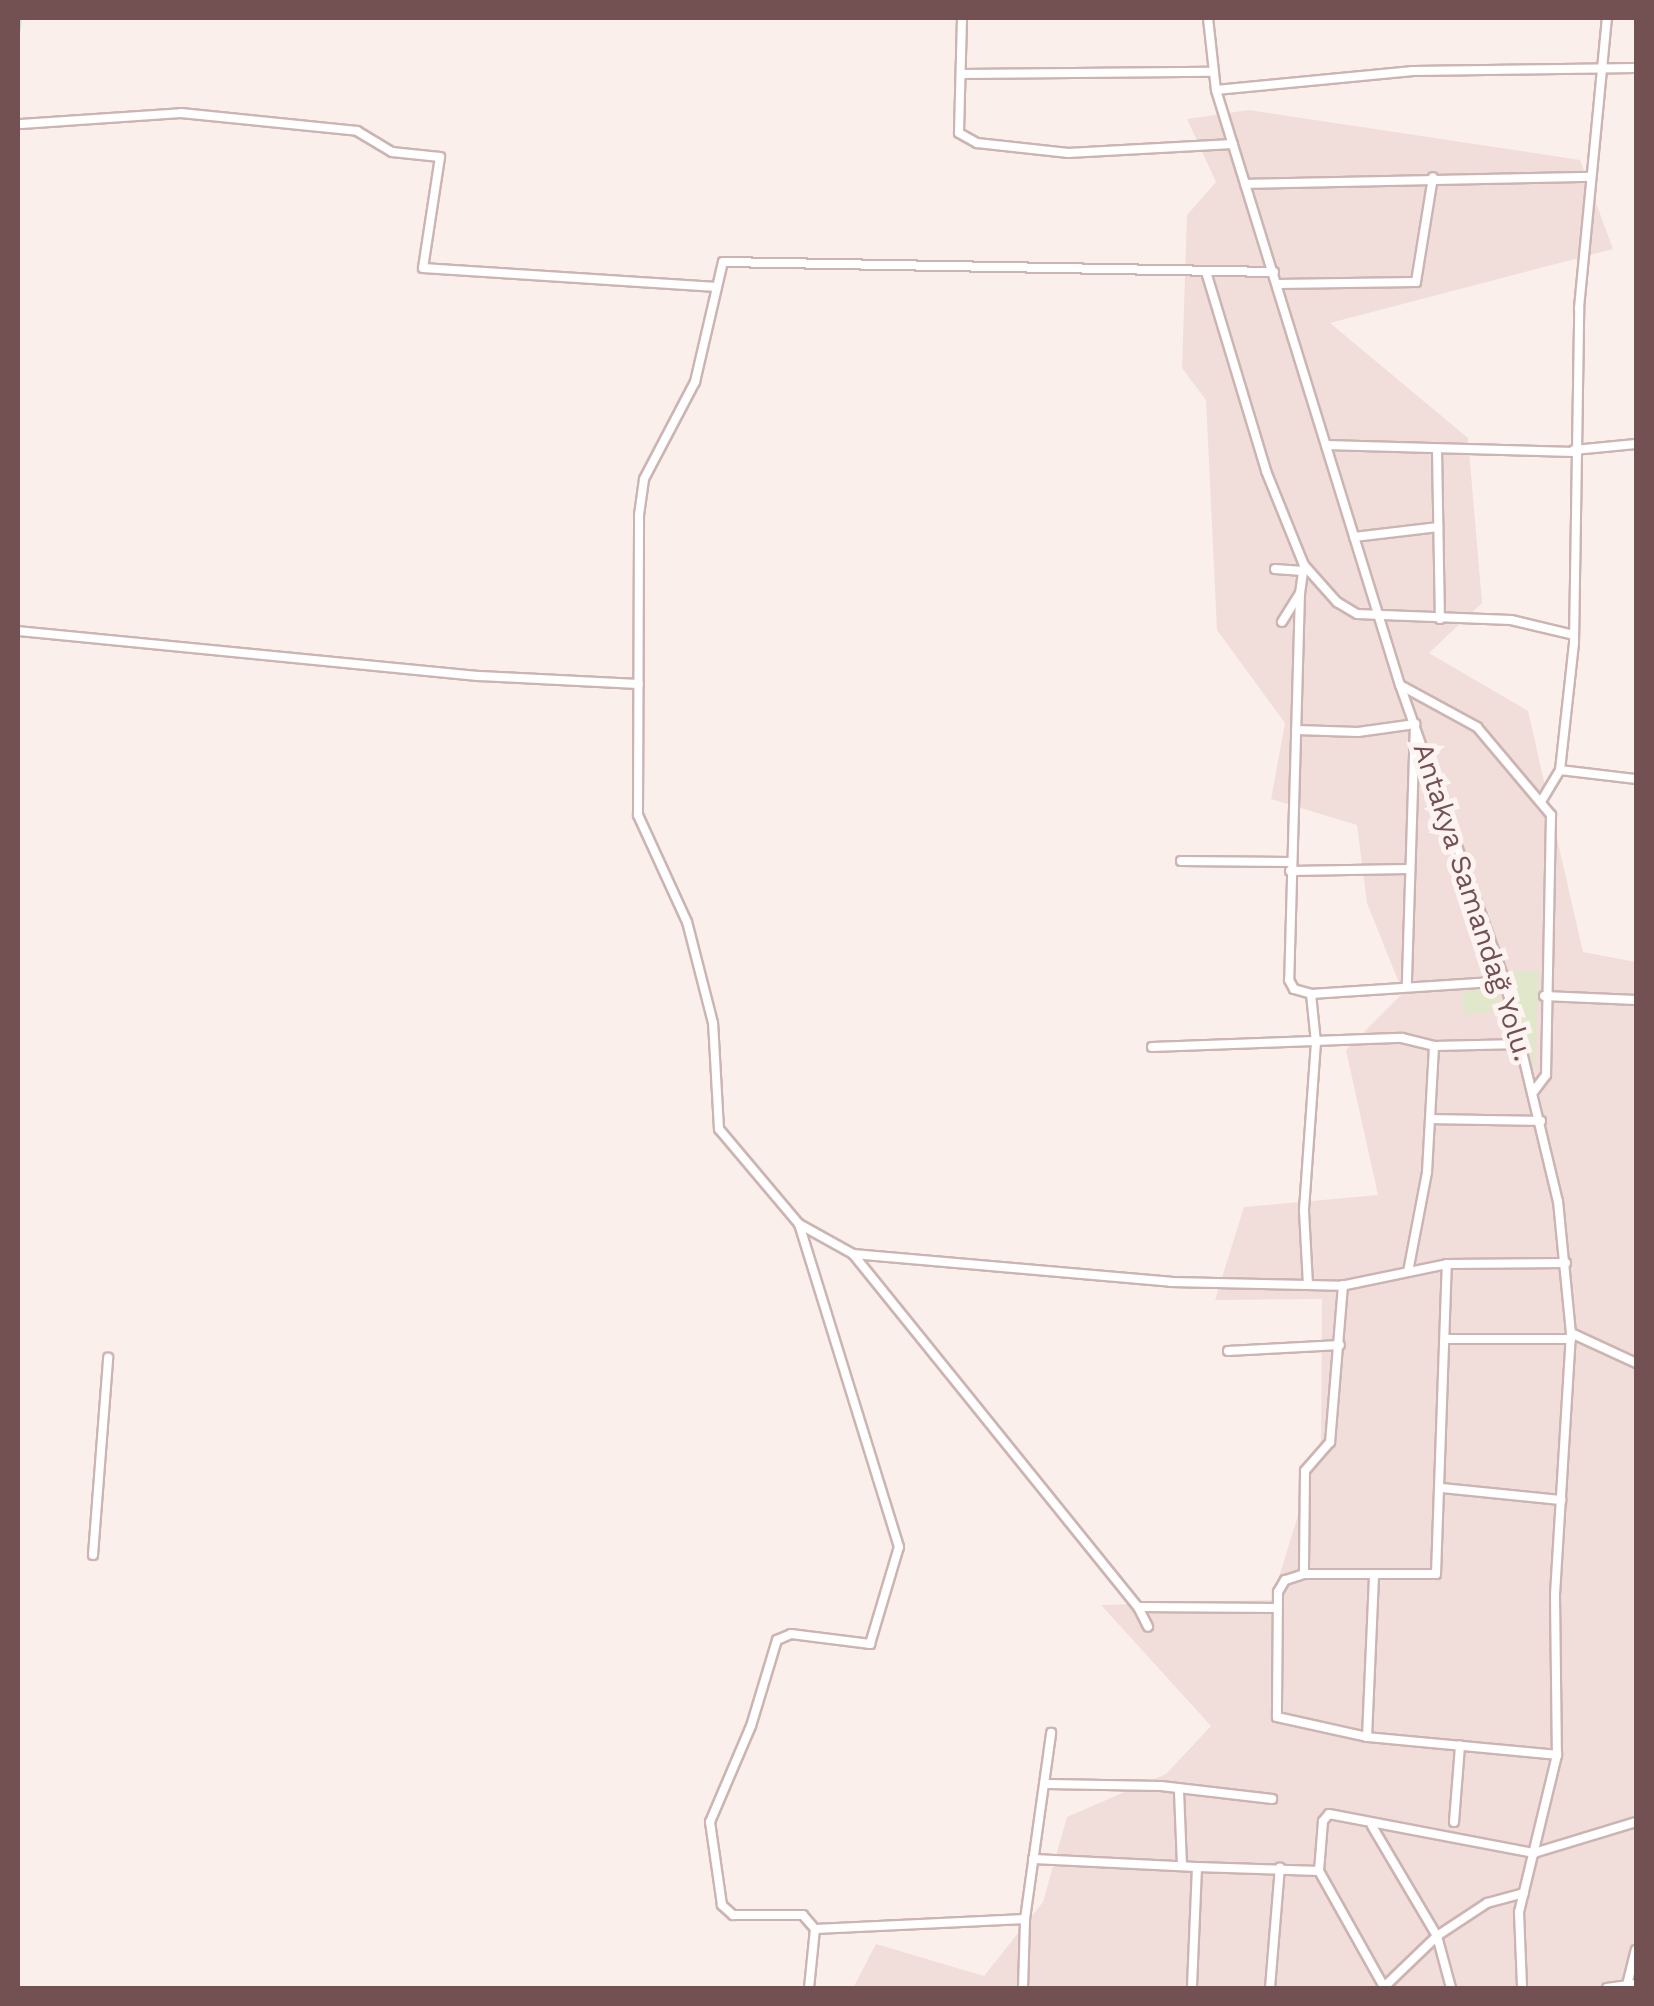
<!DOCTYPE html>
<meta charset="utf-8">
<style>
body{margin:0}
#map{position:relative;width:1654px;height:2006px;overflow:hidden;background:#fbefeb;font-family:"Work Sans",sans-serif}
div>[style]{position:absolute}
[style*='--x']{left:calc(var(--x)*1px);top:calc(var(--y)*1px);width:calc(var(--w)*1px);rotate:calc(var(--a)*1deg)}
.residential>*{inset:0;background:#f1deda}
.green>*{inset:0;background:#e0e7ca}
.stream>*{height:2.5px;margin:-1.25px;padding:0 1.25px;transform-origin:1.25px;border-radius:1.25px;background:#c1e2db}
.roads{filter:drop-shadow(2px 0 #ccb4b2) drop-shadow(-2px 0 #ccb4b2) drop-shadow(0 2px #ccb4b2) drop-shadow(0 -2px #ccb4b2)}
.minor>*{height:8px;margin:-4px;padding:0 4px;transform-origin:4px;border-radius:4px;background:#fff}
span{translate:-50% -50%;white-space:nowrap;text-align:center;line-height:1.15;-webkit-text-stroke:10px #fdf4f1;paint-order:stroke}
.street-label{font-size:28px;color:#735051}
.frame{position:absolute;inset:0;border:20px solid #735051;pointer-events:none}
</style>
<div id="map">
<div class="residential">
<i style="clip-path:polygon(1249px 110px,1580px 160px,1613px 249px,1330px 323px,1468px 438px,1482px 603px,1429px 653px,1528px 711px,1583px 952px,1636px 962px,1636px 1988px,853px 1988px,876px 1944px,984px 1976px,1043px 1902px,1067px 1817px,1166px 1774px,1211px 1726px,1101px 1605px,1272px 1600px,1321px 1440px,1322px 1299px,1215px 1300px,1244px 1207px,1378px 1195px,1346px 1050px,1403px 993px,1367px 903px,1357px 825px,1271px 799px,1285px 723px,1217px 630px,1206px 400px,1182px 368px,1187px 215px,1216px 182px,1187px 119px)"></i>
</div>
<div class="green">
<i style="clip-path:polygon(1539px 971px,1534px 1071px,1508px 972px)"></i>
<i style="clip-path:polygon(1498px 986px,1502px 1010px,1465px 1015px,1462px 992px)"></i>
</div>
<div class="stream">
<i style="--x:18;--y:34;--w:16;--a:-83"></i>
</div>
<div class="roads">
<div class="minor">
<i style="--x:962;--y:18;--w:115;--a:91.5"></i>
<i style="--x:959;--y:133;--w:21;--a:29"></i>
<i style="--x:977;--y:143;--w:92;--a:6.3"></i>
<i style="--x:1068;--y:153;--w:165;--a:-3.1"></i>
<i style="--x:1208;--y:18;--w:72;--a:83.7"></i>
<i style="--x:1216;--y:90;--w:623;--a:72.82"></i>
<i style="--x:1400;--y:685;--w:314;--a:70.5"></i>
<i style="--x:1505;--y:981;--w:226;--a:76.5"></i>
<i style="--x:1558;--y:1201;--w:133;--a:84.4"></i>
<i style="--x:1571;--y:1333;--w:263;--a:93.5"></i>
<i style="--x:1555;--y:1596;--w:159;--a:89.3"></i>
<i style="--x:1557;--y:1755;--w:162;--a:103.6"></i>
<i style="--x:1519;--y:1912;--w:76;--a:87.7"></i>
<i style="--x:962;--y:74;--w:250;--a:-0.5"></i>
<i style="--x:1216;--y:90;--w:198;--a:-5.5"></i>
<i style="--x:1413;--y:71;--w:223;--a:-0.8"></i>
<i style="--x:21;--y:124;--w:160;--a:-3.9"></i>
<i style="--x:181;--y:113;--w:177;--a:5.8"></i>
<i style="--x:357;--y:131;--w:41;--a:31"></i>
<i style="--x:392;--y:152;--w:48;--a:5.9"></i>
<i style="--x:440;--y:157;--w:112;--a:98.7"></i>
<i style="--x:423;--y:268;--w:294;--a:3.7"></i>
<i style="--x:1245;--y:184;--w:344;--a:-1.2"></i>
<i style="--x:1207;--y:275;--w:205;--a:73.2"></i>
<i style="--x:1266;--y:471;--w:101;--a:68"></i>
<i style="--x:1304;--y:565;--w:28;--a:98"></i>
<i style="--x:1300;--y:593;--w:34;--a:122"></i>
<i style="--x:1277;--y:284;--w:139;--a:-0.8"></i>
<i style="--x:1416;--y:282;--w:106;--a:-80.8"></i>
<i style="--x:1326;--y:445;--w:248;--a:1.6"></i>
<i style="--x:1437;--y:450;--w:169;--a:89"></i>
<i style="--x:1574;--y:450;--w:62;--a:-5.5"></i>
<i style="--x:1354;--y:537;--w:85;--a:-6.8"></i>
<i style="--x:1304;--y:565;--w:50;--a:48.3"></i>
<i style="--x:1337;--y:602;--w:23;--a:31"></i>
<i style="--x:1357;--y:614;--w:154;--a:2.2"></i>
<i style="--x:1511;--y:620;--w:61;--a:13.3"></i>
<i style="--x:1275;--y:569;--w:28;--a:4"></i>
<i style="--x:1300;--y:593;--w:387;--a:91.6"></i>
<i style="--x:1289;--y:980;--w:10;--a:61"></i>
<i style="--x:1294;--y:989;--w:18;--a:16"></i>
<i style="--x:1311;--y:994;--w:48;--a:84.1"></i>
<i style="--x:1316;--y:1042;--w:169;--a:94.1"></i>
<i style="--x:1304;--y:1211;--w:73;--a:86.9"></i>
<i style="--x:18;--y:631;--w:463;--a:5.6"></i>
<i style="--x:479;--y:676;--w:160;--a:2.9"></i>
<i style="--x:1400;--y:685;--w:88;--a:28.6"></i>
<i style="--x:1477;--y:727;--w:115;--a:49.9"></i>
<i style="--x:1551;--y:815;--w:260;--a:91.1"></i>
<i style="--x:1546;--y:1075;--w:20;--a:127"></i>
<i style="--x:1296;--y:730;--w:62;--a:1.8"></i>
<i style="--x:1358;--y:732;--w:58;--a:-8"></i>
<i style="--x:1415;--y:724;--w:259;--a:91.8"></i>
<i style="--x:1560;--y:770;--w:77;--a:6.8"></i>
<i style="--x:1542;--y:800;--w:35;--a:-59"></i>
<i style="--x:1560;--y:770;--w:128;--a:-83.7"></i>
<i style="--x:1574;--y:643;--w:335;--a:-89.1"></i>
<i style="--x:1579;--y:308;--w:291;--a:-84.5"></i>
<i style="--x:1181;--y:861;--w:109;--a:0.5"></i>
<i style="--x:1290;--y:871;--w:119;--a:-1"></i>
<i style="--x:1311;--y:994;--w:194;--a:-3.8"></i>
<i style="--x:1544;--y:996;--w:92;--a:2.5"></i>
<i style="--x:1152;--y:1047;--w:250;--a:-2.1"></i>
<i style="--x:1402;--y:1038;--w:33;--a:14"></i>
<i style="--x:1434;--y:1046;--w:87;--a:-1.3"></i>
<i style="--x:1431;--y:1119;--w:110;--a:1"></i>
<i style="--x:799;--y:1224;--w:62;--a:29.1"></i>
<i style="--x:853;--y:1254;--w:454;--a:51.1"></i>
<i style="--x:1138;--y:1607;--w:139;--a:0.4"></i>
<i style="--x:853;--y:1254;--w:319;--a:5"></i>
<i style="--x:1171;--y:1282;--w:170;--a:1.3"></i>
<i style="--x:1341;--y:1286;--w:108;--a:-11.7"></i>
<i style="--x:1447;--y:1264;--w:119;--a:-0.5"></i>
<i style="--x:1408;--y:1272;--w:102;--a:-79.2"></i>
<i style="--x:1427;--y:1172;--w:126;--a:-86.8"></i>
<i style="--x:1343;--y:1285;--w:158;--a:94.7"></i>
<i style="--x:1330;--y:1442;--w:38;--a:131"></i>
<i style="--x:1305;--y:1471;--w:103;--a:90.6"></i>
<i style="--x:1304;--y:1574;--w:20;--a:162"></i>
<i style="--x:1285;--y:1580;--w:14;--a:120"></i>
<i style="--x:1278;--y:1592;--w:125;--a:90.5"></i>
<i style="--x:1277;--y:1717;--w:92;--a:12.5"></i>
<i style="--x:1367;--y:1737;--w:191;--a:5.4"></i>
<i style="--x:1571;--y:1333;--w:72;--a:24.8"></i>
<i style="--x:1446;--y:1339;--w:125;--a:0"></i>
<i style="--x:1228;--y:1351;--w:112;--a:-3.1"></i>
<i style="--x:1441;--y:1488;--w:121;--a:5.7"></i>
<i style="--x:93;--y:1555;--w:198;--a:-85.6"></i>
<i style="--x:1304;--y:1574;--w:132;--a:0"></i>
<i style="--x:1436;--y:1574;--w:310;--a:-88"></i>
<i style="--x:1138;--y:1607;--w:22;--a:63"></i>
<i style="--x:1367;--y:1737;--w:160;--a:-87.5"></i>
<i style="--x:1048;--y:1784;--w:113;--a:1"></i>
<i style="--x:1161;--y:1786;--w:112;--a:6.7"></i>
<i style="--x:1179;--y:1791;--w:75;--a:87.7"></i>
<i style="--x:1454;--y:1822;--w:77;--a:-85.5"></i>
<i style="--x:1372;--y:1826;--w:128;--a:59.4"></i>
<i style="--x:1437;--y:1936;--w:54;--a:74.9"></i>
<i style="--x:1033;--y:1859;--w:164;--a:2.8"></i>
<i style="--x:1197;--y:1867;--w:121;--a:92.4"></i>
<i style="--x:1197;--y:1867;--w:122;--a:1.9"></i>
<i style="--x:1319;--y:1871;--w:50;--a:-85.4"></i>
<i style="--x:1323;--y:1821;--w:9;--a:-49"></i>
<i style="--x:1329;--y:1814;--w:209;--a:10.8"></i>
<i style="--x:1534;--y:1853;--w:107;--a:-16.9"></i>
<i style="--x:1319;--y:1871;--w:133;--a:60.7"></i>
<i style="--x:1025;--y:1919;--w:188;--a:-82"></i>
<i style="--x:1627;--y:1985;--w:36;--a:-76"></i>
<i style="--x:809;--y:1988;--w:59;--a:-84.2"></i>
<i style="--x:1023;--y:1988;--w:69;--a:-88.3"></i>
<i style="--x:1025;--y:1919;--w:210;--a:177.3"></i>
<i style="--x:815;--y:1929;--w:18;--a:-131"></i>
<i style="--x:803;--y:1915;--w:70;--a:180"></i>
<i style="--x:733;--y:1915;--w:15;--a:-138"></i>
<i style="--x:722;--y:1905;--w:84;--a:-98.2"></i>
<i style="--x:710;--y:1822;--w:104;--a:-66.9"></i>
<i style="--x:751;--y:1726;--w:90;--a:-73.2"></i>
<i style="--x:777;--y:1640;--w:15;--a:-23"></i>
<i style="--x:791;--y:1634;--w:80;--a:7.2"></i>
<i style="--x:870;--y:1644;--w:101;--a:-73.4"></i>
<i style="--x:899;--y:1547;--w:338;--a:-107.2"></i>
<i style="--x:799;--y:1224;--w:124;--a:-130.1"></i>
<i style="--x:719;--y:1129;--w:106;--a:-93.2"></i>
<i style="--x:713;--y:1023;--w:104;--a:-104.4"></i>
<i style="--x:687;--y:922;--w:118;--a:-114.6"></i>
<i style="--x:638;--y:815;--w:300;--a:-89.8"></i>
<i style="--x:639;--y:515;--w:36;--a:-82"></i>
<i style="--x:644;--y:479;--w:110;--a:-62.3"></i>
<i style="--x:695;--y:382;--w:123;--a:-76.9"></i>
<i style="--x:723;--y:262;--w:551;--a:1.04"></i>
<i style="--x:1270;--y:1988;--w:121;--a:-85.3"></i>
<i style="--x:1383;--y:1988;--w:75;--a:-43.9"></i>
<i style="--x:1437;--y:1936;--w:60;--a:-33.4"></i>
<i style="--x:1487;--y:1903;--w:38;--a:-15"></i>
<i style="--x:1607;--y:1988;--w:29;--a:-8"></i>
</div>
</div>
<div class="street-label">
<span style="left:1473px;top:902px;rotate:72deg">Antakya Samandağ Yolu.</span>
</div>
<div class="frame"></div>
</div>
